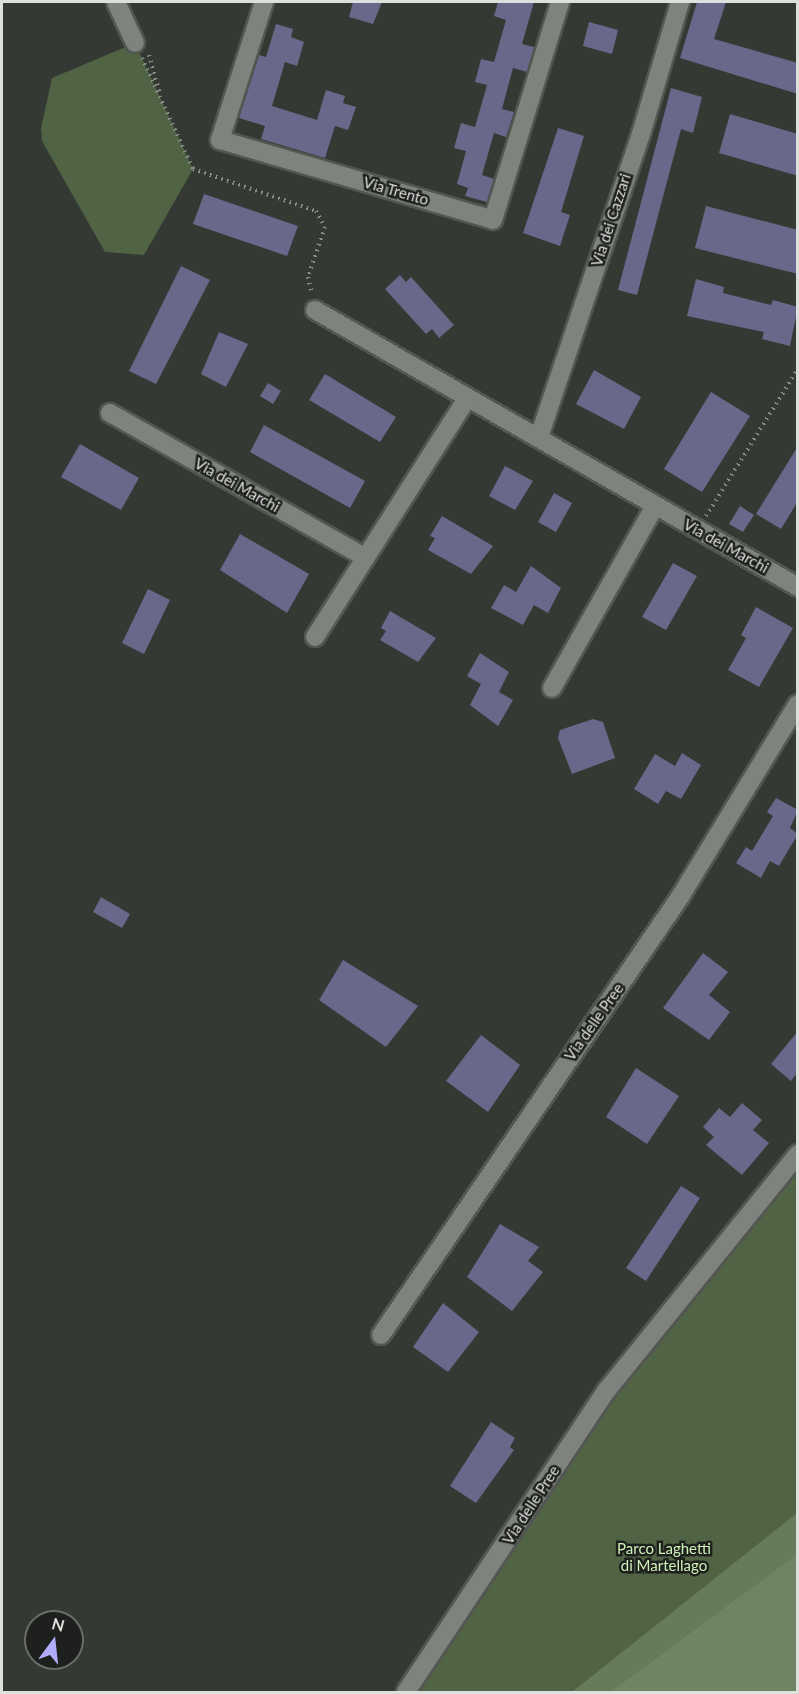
<!DOCTYPE html>
<style>
body{margin:0}
#map{position:relative;width:799px;height:1694px;overflow:hidden;background:#353933;font-family:Lato,sans-serif}
div>[style]{position:absolute}
[style*='--x']{left:calc(var(--x)*1px);top:calc(var(--y)*1px);width:calc(var(--w)*1px);rotate:calc(var(--a)*1deg)}
.green>*{inset:0;background:#506345}
.forest>*{inset:0;background:#667b5a}
.water>*{inset:0;background:#6f8463}
.building>*{inset:0;background:#69678a}
.path>*{height:4px;margin-top:-2px;transform-origin:0;background:repeating-linear-gradient(90deg,#8a8e89 0 1.5px,transparent 0 6px)}
.roads{filter:drop-shadow(2px 0 #535651) drop-shadow(-2px 0 #535651) drop-shadow(0 2px #535651) drop-shadow(0 -2px #535651)}
.minor>*{height:18px;margin:-9px;padding:0 9px;transform-origin:9px;border-radius:9px;background:#7f837d}
span{translate:-50% -50%;white-space:nowrap;text-align:center;line-height:1.15;-webkit-text-stroke:5px #1e201d;paint-order:stroke}
.street-label{font-size:15px;color:#dde0dc}
.park-label{font-size:15px;color:#cdf1b8}
.frame{position:absolute;inset:0;border:3px solid #dde0dc;pointer-events:none}
.north{position:absolute;left:24px;top:1610px;width:60px;height:60px;box-sizing:border-box;background:#1e201d;border:2px solid #6a6d69;border-radius:50%;rotate:15deg;font-size:16px;font-weight:700;line-height:24px;text-align:center;color:#dde0dc}
.north::after{content:'';display:block;margin:auto;width:21px;height:27px;background:#b2adf9;clip-path:polygon(50% 0,100% 100%,50% 72%,0 100%)}
</style>
<div id="map">
<div class="green">
<i style="clip-path:polygon(135px 43px,193px 169px,144px 255px,105px 252px,42px 141px,41px 128px,52px 78px)"></i>
<i style="clip-path:polygon(797px 1162px,797px 1692px,412px 1692px,631px 1368px)"></i>
</div>
<div class="forest">
<i style="clip-path:polygon(797px 1513px,797px 1554px,610px 1692px,572px 1692px)"></i>
</div>
<div class="water">
<i style="clip-path:polygon(797px 1554px,797px 1692px,610px 1692px)"></i>
</div>
<div class="building">
<i style="clip-path:polygon(353px 2px,382px 2px,373px 24px,349px 17px)"></i>
<i style="clip-path:polygon(498px 2px,534px 2px,522px 44px,534px 47px,527px 72px,513px 68px,502px 109px,514px 112px,506px 137px,494px 133px,482px 175px,494px 179px,487px 202px,465px 196px,468px 188px,457px 184px,466px 151px,454px 148px,461px 123px,475px 127px,487px 85px,475px 82px,481px 59px,494px 62px,506px 20px,494px 16px)"></i>
<i style="clip-path:polygon(697px 2px,726px 2px,714px 39px,798px 63px,798px 94px,680px 58px)"></i>
<i style="clip-path:polygon(589px 22px,618px 30px,612px 54px,583px 46px)"></i>
<i style="clip-path:polygon(276px 24px,293px 29px,291px 37px,304px 42px,297px 66px,285px 62px,272px 106px,317px 120px,326px 90px,345px 96px,343px 103px,356px 107px,348px 130px,335px 126px,325px 158px,261px 139px,265px 126px,239px 118px,259px 55px,266px 57px)"></i>
<i style="clip-path:polygon(671px 88px,702px 97px,693px 133px,681px 129px,637px 295px,618px 290px)"></i>
<i style="clip-path:polygon(730px 114px,798px 134px,798px 176px,719px 153px)"></i>
<i style="clip-path:polygon(558px 128px,584px 136px,561px 212px,570px 215px,560px 246px,523px 233px)"></i>
<i style="clip-path:polygon(204px 194px,298px 226px,287px 256px,193px 224px)"></i>
<i style="clip-path:polygon(706px 206px,798px 230px,798px 274px,695px 248px)"></i>
<i style="clip-path:polygon(181px 266px,210px 280px,156px 384px,129px 371px)"></i>
<i style="clip-path:polygon(400px 275px,406px 282px,411px 277px,454px 325px,439px 338px,432px 329px,426px 334px,385px 289px)"></i>
<i style="clip-path:polygon(696px 279px,724px 287px,723px 293px,771px 305px,773px 300px,798px 307px,790px 346px,762px 339px,764px 332px,687px 316px)"></i>
<i style="clip-path:polygon(219px 332px,248px 344px,226px 387px,201px 374px)"></i>
<i style="clip-path:polygon(594px 370px,641px 397px,624px 429px,576px 404px)"></i>
<i style="clip-path:polygon(325px 374px,396px 417px,380px 442px,309px 400px)"></i>
<i style="clip-path:polygon(268px 383px,281px 391px,273px 404px,260px 396px)"></i>
<i style="clip-path:polygon(711px 392px,750px 416px,702px 492px,664px 469px)"></i>
<i style="clip-path:polygon(264px 425px,365px 481px,350px 508px,250px 452px)"></i>
<i style="clip-path:polygon(80px 444px,139px 478px,121px 510px,61px 477px)"></i>
<i style="clip-path:polygon(798px 446px,798px 501px,781px 529px,756px 514px)"></i>
<i style="clip-path:polygon(505px 466px,533px 481px,515px 510px,489px 496px)"></i>
<i style="clip-path:polygon(554px 493px,572px 503px,556px 532px,538px 522px)"></i>
<i style="clip-path:polygon(740px 506px,754px 515px,743px 532px,729px 524px)"></i>
<i style="clip-path:polygon(442px 516px,493px 546px,471px 574px,428px 550px,435px 538px,430px 536px)"></i>
<i style="clip-path:polygon(240px 534px,309px 574px,287px 613px,220px 570px)"></i>
<i style="clip-path:polygon(673px 563px,697px 576px,666px 630px,642px 617px)"></i>
<i style="clip-path:polygon(531px 566px,561px 588px,548px 613px,534px 605px,523px 625px,491px 608px,504px 585px,516px 592px)"></i>
<i style="clip-path:polygon(148px 589px,170px 600px,144px 654px,122px 643px)"></i>
<i style="clip-path:polygon(756px 607px,793px 628px,759px 687px,728px 670px,746px 638px,741px 635px)"></i>
<i style="clip-path:polygon(390px 611px,436px 638px,418px 662px,380px 640px,386px 631px,381px 628px)"></i>
<i style="clip-path:polygon(480px 653px,509px 672px,499px 692px,513px 700px,498px 726px,470px 705px,481px 684px,467px 676px)"></i>
<i style="clip-path:polygon(593px 719px,603px 722px,615px 758px,572px 774px,558px 738px,560px 730px)"></i>
<i style="clip-path:polygon(682px 753px,701px 765px,681px 799px,666px 791px,658px 804px,634px 789px,655px 754px,675px 766px)"></i>
<i style="clip-path:polygon(776px 798px,798px 810px,790px 828px,798px 834px,779px 866px,770px 861px,761px 878px,736px 863px,746px 847px,752px 851px,773px 816px,767px 812px)"></i>
<i style="clip-path:polygon(101px 897px,130px 914px,122px 928px,93px 912px)"></i>
<i style="clip-path:polygon(703px 953px,728px 972px,709px 995px,730px 1012px,709px 1040px,663px 1008px)"></i>
<i style="clip-path:polygon(343px 960px,418px 1006px,386px 1047px,319px 1000px)"></i>
<i style="clip-path:polygon(798px 1031px,798px 1072px,791px 1081px,771px 1064px)"></i>
<i style="clip-path:polygon(481px 1035px,520px 1065px,488px 1112px,446px 1081px)"></i>
<i style="clip-path:polygon(636px 1068px,679px 1096px,647px 1144px,606px 1117px)"></i>
<i style="clip-path:polygon(742px 1103px,762px 1120px,753px 1130px,769px 1143px,742px 1175px,706px 1145px,714px 1137px,703px 1127px,719px 1108px,730px 1117px)"></i>
<i style="clip-path:polygon(681px 1186px,700px 1198px,646px 1281px,626px 1268px)"></i>
<i style="clip-path:polygon(500px 1224px,539px 1247px,528px 1261px,543px 1272px,512px 1311px,467px 1277px)"></i>
<i style="clip-path:polygon(443px 1303px,479px 1332px,448px 1372px,413px 1347px)"></i>
<i style="clip-path:polygon(491px 1422px,515px 1438px,510px 1447px,514px 1450px,476px 1503px,450px 1486px)"></i>
</div>
<div class="path">
<i style="--x:149;--y:55;--w:41;--a:74.2"></i>
<i style="--x:142;--y:58;--w:122;--a:65.3"></i>
<i style="--x:193;--y:169;--w:130;--a:18.9"></i>
<i style="--x:316;--y:211;--w:18;--a:61"></i>
<i style="--x:325;--y:227;--w:53;--a:108.8"></i>
<i style="--x:308;--y:277;--w:17;--a:77"></i>
<i style="--x:706;--y:516;--w:173;--a:-58"></i>
</div>
<div class="roads">
<div class="minor">
<i style="--x:116;--y:2;--w:45;--a:65.1"></i>
<i style="--x:264;--y:2;--w:145;--a:107.7"></i>
<i style="--x:220;--y:140;--w:284;--a:16.3"></i>
<i style="--x:493;--y:220;--w:228;--a:-72.9"></i>
<i style="--x:315;--y:310;--w:557;--a:29.83"></i>
<i style="--x:110;--y:413;--w:293;--a:29.5"></i>
<i style="--x:539;--y:437;--w:320;--a:-71.4"></i>
<i style="--x:641;--y:134;--w:138;--a:-73.5"></i>
<i style="--x:315;--y:637;--w:283;--a:-57.5"></i>
<i style="--x:552;--y:688;--w:209;--a:-60.5"></i>
<i style="--x:381;--y:1335;--w:530;--a:-55.68"></i>
<i style="--x:680;--y:897;--w:226;--a:-58.6"></i>
<i style="--x:406;--y:1692;--w:363;--a:-56.4"></i>
<i style="--x:607;--y:1390;--w:304;--a:-51"></i>
</div>
</div>
<div class="street-label">
<span style="left:396px;top:191px;rotate:16deg">Via Trento</span>
<span style="left:611px;top:220px;rotate:-72deg">Via dei Cazzari</span>
<span style="left:237px;top:485px;rotate:29deg">Via dei Marchi</span>
<span style="left:726px;top:546px;rotate:29deg">Via dei Marchi</span>
<span style="left:594px;top:1022px;rotate:-55deg">Via delle Pree</span>
<span style="left:531px;top:1505px;rotate:-57deg">Via delle Pree</span>
</div>
<div class="park-label">
<span style="left:664px;top:1557px">Parco Laghetti<br>di Martellago</span>
</div>
<div class="frame"></div>
<div class="north">N</div>
</div>
